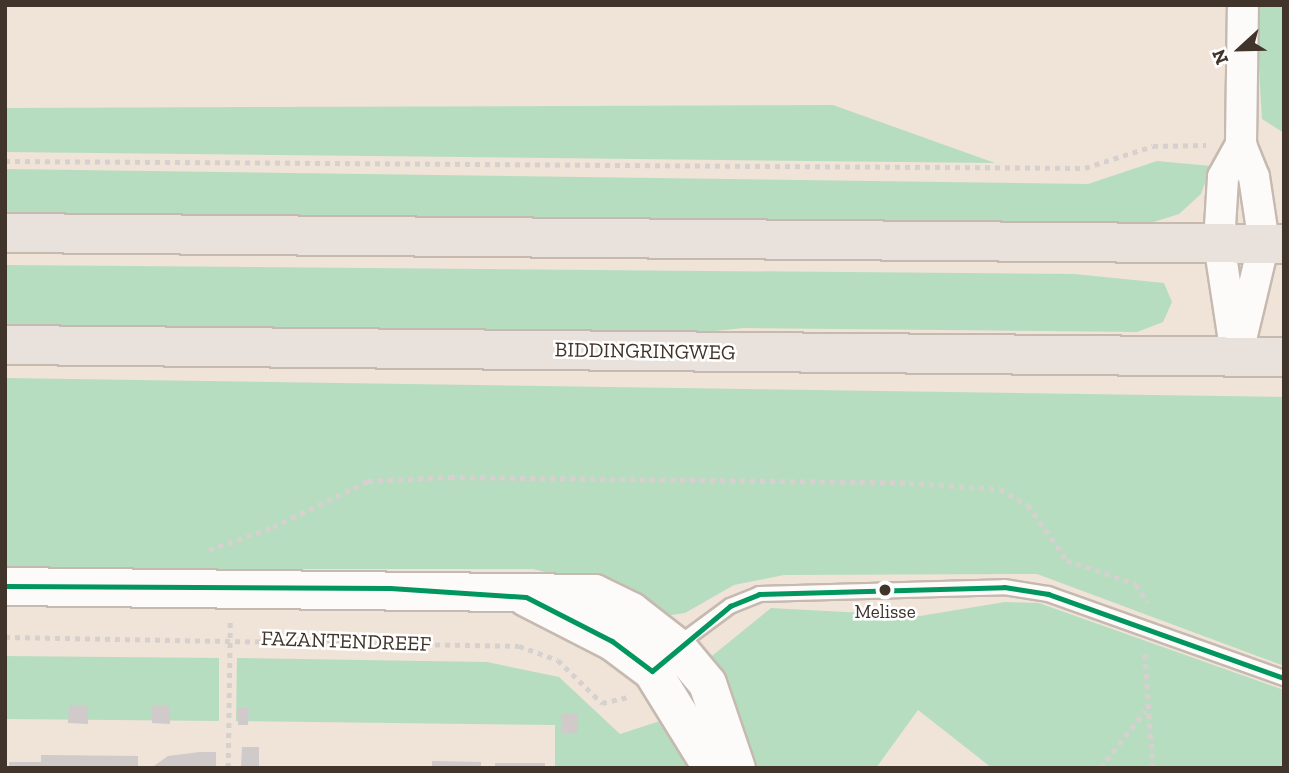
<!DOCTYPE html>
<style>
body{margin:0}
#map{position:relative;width:1289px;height:773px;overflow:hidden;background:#f0e3d8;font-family:"Zilla Slab",serif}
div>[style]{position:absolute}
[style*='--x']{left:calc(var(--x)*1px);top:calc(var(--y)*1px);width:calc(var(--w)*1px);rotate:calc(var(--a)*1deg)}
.green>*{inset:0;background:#b7ddc0}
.building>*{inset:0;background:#d0cacb}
.path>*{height:4.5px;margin-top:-2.25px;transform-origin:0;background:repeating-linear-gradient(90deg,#d6d1ce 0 5px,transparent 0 10px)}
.roads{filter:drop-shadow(2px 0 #c6bab0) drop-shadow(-2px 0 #c6bab0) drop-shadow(0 2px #c6bab0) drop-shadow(0 -2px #c6bab0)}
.service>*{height:14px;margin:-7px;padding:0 7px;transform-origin:7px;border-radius:7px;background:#fdfbf9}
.minor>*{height:30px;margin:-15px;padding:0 15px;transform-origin:15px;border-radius:15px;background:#fdfbf9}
.tertiary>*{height:37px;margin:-18.5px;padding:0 18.5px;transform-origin:18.5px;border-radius:18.5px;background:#fdfbf9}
.primary>*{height:38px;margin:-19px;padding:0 19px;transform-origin:19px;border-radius:19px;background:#e9e2dc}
.bus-1>*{height:5px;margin:-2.5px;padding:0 2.5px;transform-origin:2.5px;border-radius:2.5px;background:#00965e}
.dots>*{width:19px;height:19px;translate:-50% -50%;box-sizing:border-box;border:4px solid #fff;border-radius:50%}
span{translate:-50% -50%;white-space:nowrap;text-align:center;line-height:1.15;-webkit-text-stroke:5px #fff;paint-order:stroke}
.bus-label{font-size:19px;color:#41352b}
.street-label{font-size:21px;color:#41352b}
.frame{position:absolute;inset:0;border:7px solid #41352b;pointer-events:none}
.north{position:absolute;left:1205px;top:14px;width:70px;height:70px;-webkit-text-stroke:5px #fff;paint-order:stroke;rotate:248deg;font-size:19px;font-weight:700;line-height:28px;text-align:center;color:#41352b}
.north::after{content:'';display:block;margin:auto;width:24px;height:32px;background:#41352b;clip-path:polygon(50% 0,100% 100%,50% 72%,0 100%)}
</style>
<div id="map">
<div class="green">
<i style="clip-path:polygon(1255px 5px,1284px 5px,1284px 133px,1262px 119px)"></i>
<i style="clip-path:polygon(833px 105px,995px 163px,5px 152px,5px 108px)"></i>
<i style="clip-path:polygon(1157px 161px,1211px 166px,1201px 194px,1179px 214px,1141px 226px,5px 225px,5px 169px,1088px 184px)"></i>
<i style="clip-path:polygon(5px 265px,1074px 274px,1164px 283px,1172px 302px,1163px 322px,1137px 332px,744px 328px,599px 343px,5px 341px)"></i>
<i style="clip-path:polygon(5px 378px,1284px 397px,1284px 666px,1037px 574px,784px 575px,734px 585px,685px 613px,664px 616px,603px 587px,533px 569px,5px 569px)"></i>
<i style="clip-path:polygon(1005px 602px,1039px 603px,1284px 690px,1284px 768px,992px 768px,918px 710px,876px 768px,747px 768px,702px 664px,771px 608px,920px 616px)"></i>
<i style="clip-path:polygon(5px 656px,219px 658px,219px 721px,5px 719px)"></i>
<i style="clip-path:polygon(237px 658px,487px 662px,559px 677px,620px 734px,663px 720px,692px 768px,555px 768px,555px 725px,236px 721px)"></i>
</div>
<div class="building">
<i style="clip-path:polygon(69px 705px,88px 706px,88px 724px,68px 723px)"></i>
<i style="clip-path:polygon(152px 706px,170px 706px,170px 724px,152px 723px)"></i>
<i style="clip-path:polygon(238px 708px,249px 708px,248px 725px,238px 725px)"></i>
<i style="clip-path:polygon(561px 714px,578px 714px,578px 733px,561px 733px)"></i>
<i style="clip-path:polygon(242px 747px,259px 747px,259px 768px,241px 768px)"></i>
<i style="clip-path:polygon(200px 752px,216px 752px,216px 768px,151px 768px,168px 756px)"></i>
<i style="clip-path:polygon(41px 755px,138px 756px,138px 768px,9px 768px,9px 762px,41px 762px)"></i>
<i style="clip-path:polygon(432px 761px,481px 762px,481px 768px,432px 768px)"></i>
<i style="clip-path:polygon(495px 763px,545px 763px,545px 768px,495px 768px)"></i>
</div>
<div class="path">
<i style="--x:5;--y:161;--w:1080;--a:0.37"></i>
<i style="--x:1085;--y:168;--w:71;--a:-17.9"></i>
<i style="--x:1153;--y:146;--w:53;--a:-1.1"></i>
<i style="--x:209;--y:550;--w:68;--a:-19.8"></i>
<i style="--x:273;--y:527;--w:106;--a:-25.8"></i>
<i style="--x:368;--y:481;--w:82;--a:-2.8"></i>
<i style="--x:450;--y:477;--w:459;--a:0.7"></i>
<i style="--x:909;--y:483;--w:91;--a:3.8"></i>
<i style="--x:1000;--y:489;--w:32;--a:30"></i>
<i style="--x:1028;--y:505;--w:67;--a:54.7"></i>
<i style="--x:1067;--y:560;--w:73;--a:19.2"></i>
<i style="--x:1136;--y:584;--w:22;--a:58"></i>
<i style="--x:5;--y:637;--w:514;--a:1"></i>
<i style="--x:519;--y:646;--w:41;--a:19.7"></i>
<i style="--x:558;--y:660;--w:62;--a:44.3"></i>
<i style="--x:602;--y:703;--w:26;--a:-13"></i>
<i style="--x:1145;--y:654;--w:114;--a:86"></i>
<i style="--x:228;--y:768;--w:146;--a:-89.2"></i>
<i style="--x:1100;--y:768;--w:73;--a:-51.7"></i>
</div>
<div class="roads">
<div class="service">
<i style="--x:676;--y:646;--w:67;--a:-36.5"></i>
<i style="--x:730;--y:606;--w:31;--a:-22"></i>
<i style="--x:759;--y:594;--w:245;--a:-1.6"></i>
<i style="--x:1004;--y:587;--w:45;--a:9"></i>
<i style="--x:1048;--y:594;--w:251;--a:19.6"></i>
</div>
<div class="minor">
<i style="--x:1234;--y:341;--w:99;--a:-98.7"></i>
<i style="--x:1219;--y:243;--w:66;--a:-86.5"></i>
<i style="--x:1223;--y:177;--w:38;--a:-61"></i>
<i style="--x:1237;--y:356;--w:116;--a:-76.6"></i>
<i style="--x:1264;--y:243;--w:67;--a:-98.6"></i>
<i style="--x:1254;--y:177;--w:35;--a:-112"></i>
<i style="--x:1241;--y:144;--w:139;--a:-89.2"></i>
</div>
<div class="tertiary">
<i style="--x:5;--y:586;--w:589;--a:0.68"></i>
<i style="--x:594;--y:593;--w:41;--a:25.9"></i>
<i style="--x:631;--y:611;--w:57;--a:37.9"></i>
<i style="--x:676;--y:646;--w:48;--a:50"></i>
<i style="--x:707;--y:683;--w:90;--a:71.2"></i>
<i style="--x:526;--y:597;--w:97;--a:27.1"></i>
<i style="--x:612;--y:641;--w:50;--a:36.9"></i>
<i style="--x:652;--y:671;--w:114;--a:58.3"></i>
</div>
<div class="primary">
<i style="--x:5;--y:233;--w:1279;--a:0.49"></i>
<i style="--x:5;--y:345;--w:1279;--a:0.54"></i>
</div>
</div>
<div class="bus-1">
<i style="--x:5;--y:586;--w:385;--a:0.3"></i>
<i style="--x:390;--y:588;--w:136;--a:3.8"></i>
<i style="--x:526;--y:597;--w:97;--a:27.1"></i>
<i style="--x:612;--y:641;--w:50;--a:36.9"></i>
<i style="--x:652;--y:671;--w:102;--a:-39.8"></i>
<i style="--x:730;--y:606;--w:31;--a:-22"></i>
<i style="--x:759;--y:594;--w:245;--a:-1.6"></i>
<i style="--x:1004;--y:587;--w:45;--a:9"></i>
<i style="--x:1048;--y:594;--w:251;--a:19.6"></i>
</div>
<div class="dots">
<i style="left:885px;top:590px;background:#41352b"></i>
</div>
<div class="bus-label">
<span style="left:885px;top:612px">Melisse</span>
</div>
<div class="street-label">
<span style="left:645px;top:351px;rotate:1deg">BIDDINGRINGWEG</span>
<span style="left:346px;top:641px;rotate:2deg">FAZANTENDREEF</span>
</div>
<div class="frame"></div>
<div class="north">N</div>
</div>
